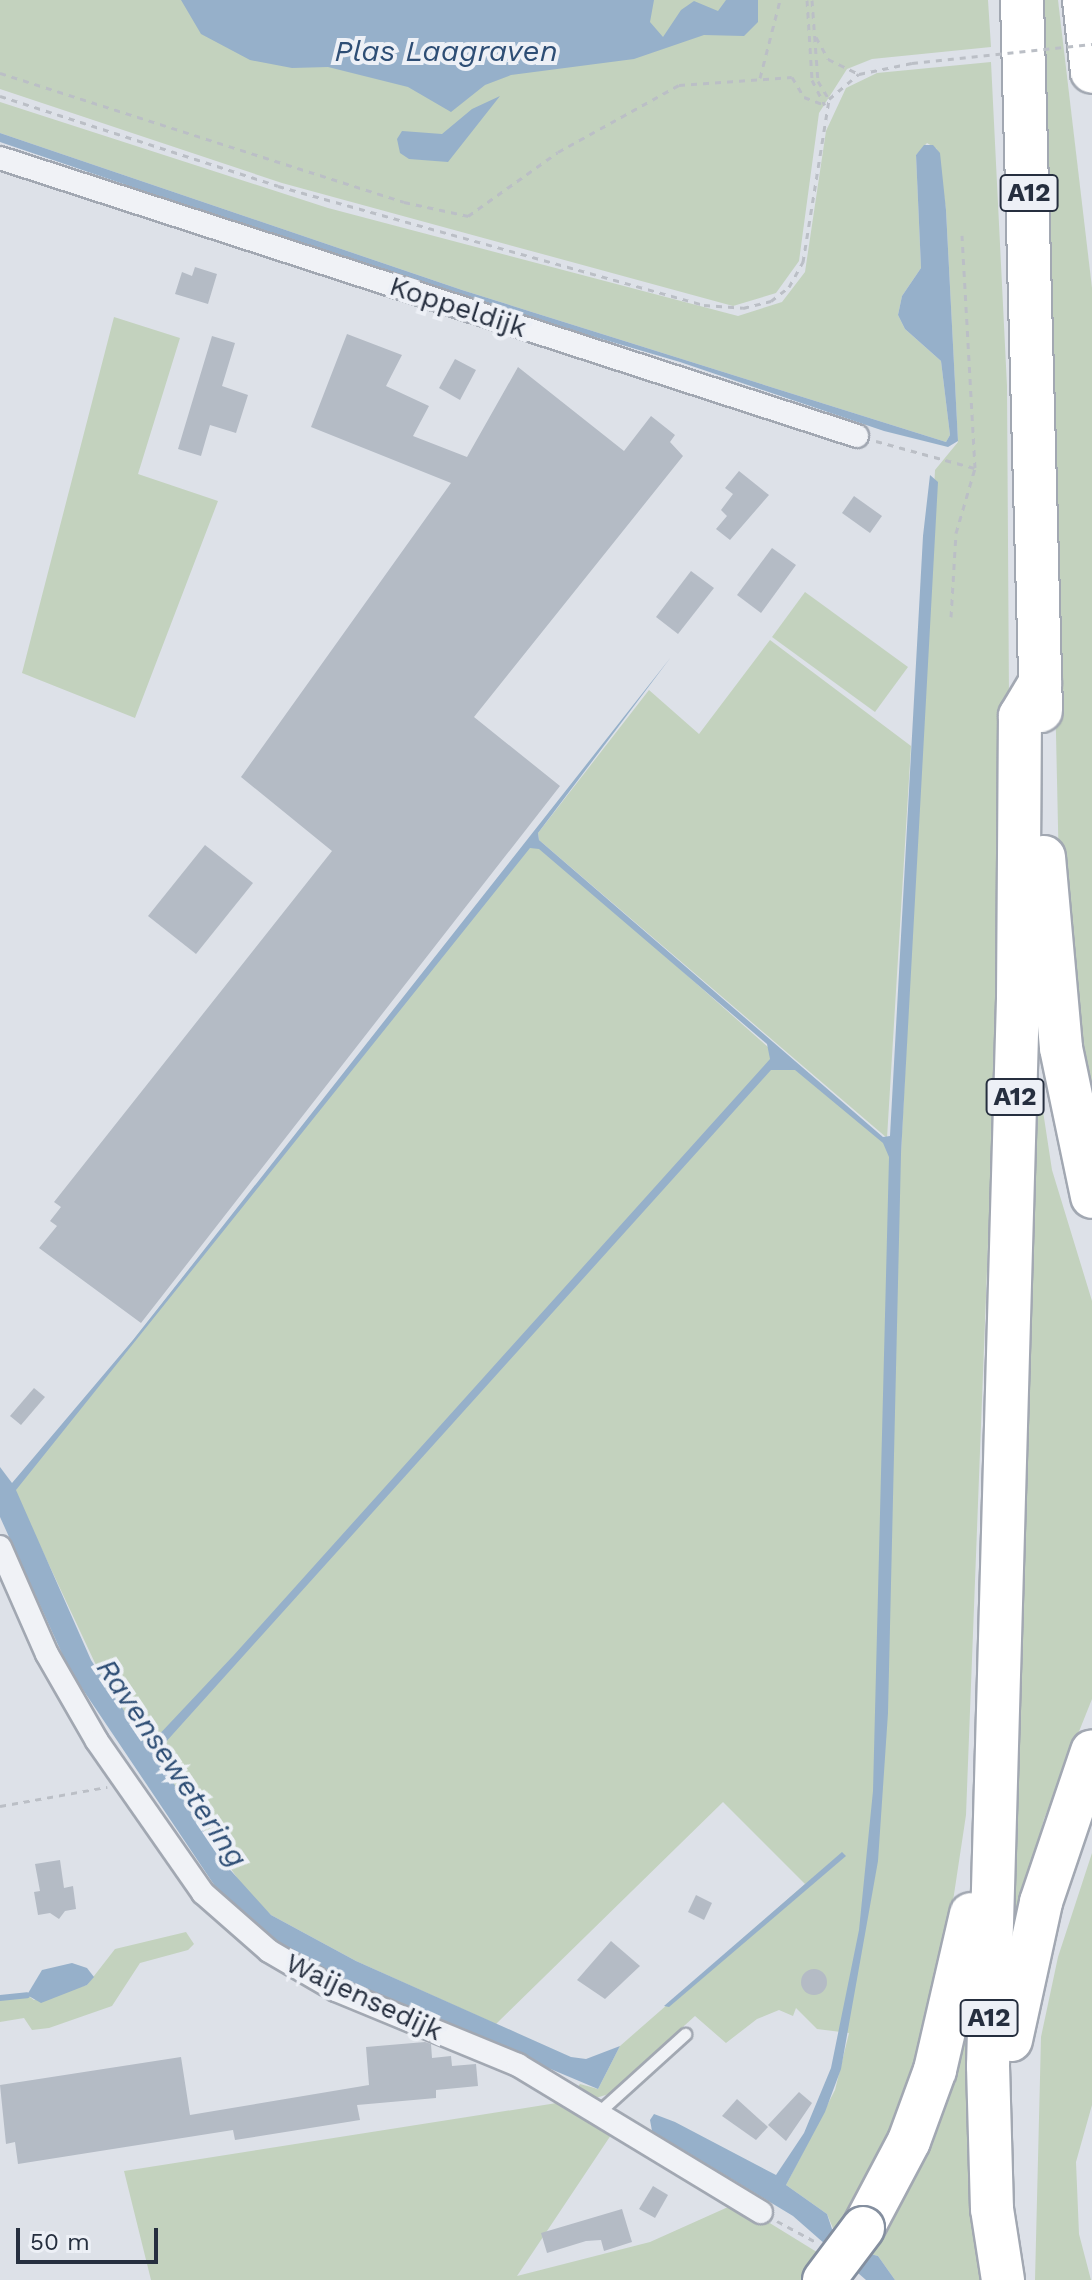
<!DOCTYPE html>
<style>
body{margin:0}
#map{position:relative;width:1092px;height:2280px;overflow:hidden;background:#dde1e8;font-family:"Work Sans",sans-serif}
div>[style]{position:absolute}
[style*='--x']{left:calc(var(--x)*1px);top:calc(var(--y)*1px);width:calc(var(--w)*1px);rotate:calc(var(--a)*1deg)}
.green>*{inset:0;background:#c3d2be}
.water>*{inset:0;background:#96b0ca}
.stream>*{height:6px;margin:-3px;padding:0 3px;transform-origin:3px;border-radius:3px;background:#96b0ca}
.building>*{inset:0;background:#b4bbc5}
.round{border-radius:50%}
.path>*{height:3px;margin-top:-1.5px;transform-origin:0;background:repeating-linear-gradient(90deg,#bbbfc6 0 6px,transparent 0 12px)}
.roads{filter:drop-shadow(2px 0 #a2a8b2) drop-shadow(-2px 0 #a2a8b2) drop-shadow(0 2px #a2a8b2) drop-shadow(0 -2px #a2a8b2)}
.service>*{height:11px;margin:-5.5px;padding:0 5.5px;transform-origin:5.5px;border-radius:5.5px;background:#f0f2f6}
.minor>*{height:22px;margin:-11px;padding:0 11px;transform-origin:11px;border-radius:11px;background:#f0f2f6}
.motorway>*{height:42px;margin:-21px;padding:0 21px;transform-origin:21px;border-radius:21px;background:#fff}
.path-bridge>*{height:3px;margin-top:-1.5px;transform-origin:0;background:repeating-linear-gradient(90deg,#bbbfc6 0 6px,transparent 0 12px)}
.bridges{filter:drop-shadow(2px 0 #848f9f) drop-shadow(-2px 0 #848f9f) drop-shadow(0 2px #848f9f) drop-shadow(0 -2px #848f9f)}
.motorway-bridge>*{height:42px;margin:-21px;padding:0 21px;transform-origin:21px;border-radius:21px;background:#fff}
span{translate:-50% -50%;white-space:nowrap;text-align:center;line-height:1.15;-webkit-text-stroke:8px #edf0f6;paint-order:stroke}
.shield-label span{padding:2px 6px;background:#edf0f6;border:2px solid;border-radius:6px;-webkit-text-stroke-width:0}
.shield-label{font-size:26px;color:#262f3f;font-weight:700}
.street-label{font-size:28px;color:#262f3f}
.water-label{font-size:30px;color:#2e4e75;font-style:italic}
.scale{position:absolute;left:16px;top:2228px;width:142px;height:36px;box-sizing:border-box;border:4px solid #262f3f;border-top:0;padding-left:10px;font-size:24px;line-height:28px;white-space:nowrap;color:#262f3f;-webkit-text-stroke:6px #edf0f6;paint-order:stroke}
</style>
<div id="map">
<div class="green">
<i style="clip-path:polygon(0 0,988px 0,991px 47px,872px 59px,847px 69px,819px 113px,799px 261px,776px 293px,733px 306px,282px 183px,0 89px)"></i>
<i style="clip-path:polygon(1040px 0,1058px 0,1092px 288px,1092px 1150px,1059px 872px)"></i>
<i style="clip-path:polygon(991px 62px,1007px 386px,1009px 699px,966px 1815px,935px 2020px,888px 2161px,835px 2233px,827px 2214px,786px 2185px,835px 2090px,849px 2033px,817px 2029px,796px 2008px,793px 2016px,779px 2010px,757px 2019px,726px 2043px,695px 2016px,609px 2094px,589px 2100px,574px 2092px,580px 2084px,598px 2089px,620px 2046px,805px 1884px,723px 1802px,496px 2024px,356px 1961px,271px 1915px,249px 1895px,109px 1693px,14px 1490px,532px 838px,777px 1055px,901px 1153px,935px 470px,958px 442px,946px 210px,937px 149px,927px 143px,916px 155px,921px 268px,902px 296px,898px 315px,905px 329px,941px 361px,950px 435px,946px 442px,462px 290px,0 133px,0 102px,328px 208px,738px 316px,782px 302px,805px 272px,826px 131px,846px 88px,877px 73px)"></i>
<i style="clip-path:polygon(114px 317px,180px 338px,138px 474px,218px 501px,135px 718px,22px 673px)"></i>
<i style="clip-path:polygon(805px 592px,908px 667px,875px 712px,772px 637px)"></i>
<i style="clip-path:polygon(770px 640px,911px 746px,887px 1138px,539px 840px,538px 833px,649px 690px,699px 734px)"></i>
<i style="clip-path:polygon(1032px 1039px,1052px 1170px,1092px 1301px,1092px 1699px,1044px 1819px,1006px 1962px)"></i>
<i style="clip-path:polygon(1092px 1853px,1092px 2105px,1076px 2162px,1079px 2234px,1091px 2280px,1035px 2280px,1041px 2037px,1058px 1957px)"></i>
<i style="clip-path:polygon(186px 1932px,194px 1944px,188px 1950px,140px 1963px,112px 2006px,49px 2028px,32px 2030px,24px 2018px,0 2022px,0 1998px,27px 1995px,34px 2000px,87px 1985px,115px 1949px)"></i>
<i style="clip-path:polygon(977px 1935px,983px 2280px,895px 2280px,878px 2256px,856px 2250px)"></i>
<i style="clip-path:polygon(563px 2102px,613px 2132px,517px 2276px,650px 2242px,737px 2203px,820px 2254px,811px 2270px,801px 2280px,151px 2280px,124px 2171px)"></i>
</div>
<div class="water">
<i style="clip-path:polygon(181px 0,654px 0,650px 22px,663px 37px,681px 10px,694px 1px,718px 11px,726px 0,758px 0,758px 22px,744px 36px,704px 35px,634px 59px,511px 75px,485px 85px,451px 112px,408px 87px,328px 67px,292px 68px,250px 60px,201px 34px)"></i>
<i style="clip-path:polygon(500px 96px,448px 162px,409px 159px,400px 153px,397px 139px,402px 131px,442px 134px,472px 109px)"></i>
<i style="clip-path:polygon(0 133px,462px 290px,946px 442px,950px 435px,941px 361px,905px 329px,898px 315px,902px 296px,921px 268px,916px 155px,924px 145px,933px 145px,940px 153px,946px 210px,958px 441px,948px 447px,884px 431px,680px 362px,441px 292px,0 142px)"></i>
<i style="clip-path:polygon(evenodd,930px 475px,938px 482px,901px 1154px,888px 1713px,878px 1861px,841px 2069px,825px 2112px,786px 2185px,827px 2214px,832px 2229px,856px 2250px,878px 2256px,895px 2280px,866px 2280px,793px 2216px,652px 2131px,650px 2120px,654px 2114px,675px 2122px,776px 2175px,804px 2133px,831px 2068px,859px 1930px,873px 1791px,889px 1157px,883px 1143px,795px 1070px,771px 1070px,155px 1754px,224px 1863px,271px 1915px,356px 1961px,571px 2057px,586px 2059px,620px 2046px,598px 2089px,352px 1985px,287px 1949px,221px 1895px,69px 1669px,0 1517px,0 1467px,12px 1483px,133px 1340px,671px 657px,538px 833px,539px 840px,883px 1137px,890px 1136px,923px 536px,930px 475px,530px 848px,539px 849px,767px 1044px,770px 1059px,233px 1656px,154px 1740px,145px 1743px,91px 1660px,16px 1490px,530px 848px)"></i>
<i style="clip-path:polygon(842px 1852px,846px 1856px,669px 2007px,664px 2006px)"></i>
<i style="clip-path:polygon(72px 1963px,87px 1968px,94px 1977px,87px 1985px,41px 2003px,27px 1995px,42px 1970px)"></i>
</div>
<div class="stream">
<i style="--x:0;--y:1998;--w:27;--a:-6"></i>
</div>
<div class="building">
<i style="clip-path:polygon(195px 267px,217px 274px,208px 304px,175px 294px,182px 272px,192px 276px)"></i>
<i style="clip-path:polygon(347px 334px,402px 355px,386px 386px,429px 406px,413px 436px,467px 457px,518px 367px,624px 451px,651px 416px,675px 435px,670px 442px,683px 456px,474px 717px,560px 786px,141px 1323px,39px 1248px,57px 1226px,50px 1221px,61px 1207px,54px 1202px,332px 851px,241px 777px,451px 483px,311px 427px)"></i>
<i style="clip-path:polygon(212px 336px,235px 343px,222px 386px,248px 395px,236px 433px,210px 425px,201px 456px,178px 449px)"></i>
<i style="clip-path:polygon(455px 359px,476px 370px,460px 400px,439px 388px)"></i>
<i style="clip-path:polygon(739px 471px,769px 495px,730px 540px,716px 529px,727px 516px,721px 510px,733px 494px,725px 488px)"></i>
<i style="clip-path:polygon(854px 496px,882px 516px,870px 533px,842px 513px)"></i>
<i style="clip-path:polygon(772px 548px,796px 565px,761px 613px,737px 595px)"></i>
<i style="clip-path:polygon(691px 571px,714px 588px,678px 634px,656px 617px)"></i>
<i style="clip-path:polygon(205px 845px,253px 883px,196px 954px,148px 916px)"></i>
<i style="clip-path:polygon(34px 1388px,45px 1397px,21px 1425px,10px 1416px)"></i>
<i style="clip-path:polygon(60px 1860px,64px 1888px,73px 1886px,76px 1909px,65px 1911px,59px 1919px,50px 1913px,38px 1915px,34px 1892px,40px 1891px,35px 1864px)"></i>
<i style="clip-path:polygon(696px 1895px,712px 1903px,704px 1920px,688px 1912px)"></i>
<i style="clip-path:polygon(611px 1941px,640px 1966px,605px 1999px,577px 1980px)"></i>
<i class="round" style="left:801px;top:1969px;width:26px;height:26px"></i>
<i style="clip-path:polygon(425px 2042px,431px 2044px,432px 2058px,451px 2056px,452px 2066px,476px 2064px,478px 2086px,436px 2090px,436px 2098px,357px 2105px,360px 2120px,235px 2140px,233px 2130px,18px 2164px,15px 2142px,6px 2144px,0 2085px,181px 2057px,190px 2115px,369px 2085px,366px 2047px)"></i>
<i style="clip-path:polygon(799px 2092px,812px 2103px,786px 2141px,768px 2125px)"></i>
<i style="clip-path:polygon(737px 2099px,768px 2127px,756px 2140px,722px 2116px)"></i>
<i style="clip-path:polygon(653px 2186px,668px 2195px,655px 2218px,639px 2209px)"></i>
<i style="clip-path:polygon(622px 2209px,632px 2242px,604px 2251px,601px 2240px,586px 2241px,547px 2253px,541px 2233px)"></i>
</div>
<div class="path">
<i style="--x:807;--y:0;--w:80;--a:86.4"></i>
<i style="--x:812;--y:80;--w:28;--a:63"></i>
<i style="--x:812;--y:0;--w:81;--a:85.8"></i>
<i style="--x:818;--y:81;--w:21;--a:59"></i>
<i style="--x:816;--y:37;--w:25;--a:61"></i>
<i style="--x:828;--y:59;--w:34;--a:26"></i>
<i style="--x:0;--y:73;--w:424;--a:17.7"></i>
<i style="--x:404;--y:202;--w:66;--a:12.3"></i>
<i style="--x:468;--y:216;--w:110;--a:-35.4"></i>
<i style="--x:558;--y:152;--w:138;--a:-29"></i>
<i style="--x:679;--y:85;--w:113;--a:-4"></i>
<i style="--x:792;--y:77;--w:23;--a:59"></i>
<i style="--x:804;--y:97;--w:22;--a:21"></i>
<i style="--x:760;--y:78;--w:81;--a:-75.6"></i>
<i style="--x:0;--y:96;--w:292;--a:17.9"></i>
<i style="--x:278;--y:186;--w:442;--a:15.6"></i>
<i style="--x:704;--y:305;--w:39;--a:4"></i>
<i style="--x:743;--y:308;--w:29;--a:-14"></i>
<i style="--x:771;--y:301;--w:23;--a:-38"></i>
<i style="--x:789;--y:287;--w:29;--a:-61"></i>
<i style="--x:803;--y:262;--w:165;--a:-80.9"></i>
<i style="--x:829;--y:99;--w:39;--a:-40"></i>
<i style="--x:859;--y:74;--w:54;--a:-11.7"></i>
<i style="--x:876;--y:441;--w:103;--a:15.3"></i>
<i style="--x:975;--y:468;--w:233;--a:-93.2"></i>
<i style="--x:951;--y:617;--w:84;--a:-86.6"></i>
<i style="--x:956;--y:533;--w:68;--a:-73.7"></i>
<i style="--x:0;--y:1806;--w:109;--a:-10.1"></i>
<i style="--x:777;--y:2221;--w:44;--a:28.3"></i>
</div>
<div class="roads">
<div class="service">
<i style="--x:600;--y:2111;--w:115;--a:-42.2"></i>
</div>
<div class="minor">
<i style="--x:0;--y:158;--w:901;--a:17.97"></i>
<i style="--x:0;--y:1547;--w:117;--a:66.3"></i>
<i style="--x:47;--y:1654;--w:100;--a:60.1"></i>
<i style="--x:97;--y:1741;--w:185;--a:55.1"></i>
<i style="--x:203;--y:1893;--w:88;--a:41.3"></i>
<i style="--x:269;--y:1951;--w:78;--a:30.2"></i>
<i style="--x:336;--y:1990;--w:197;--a:22.4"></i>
<i style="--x:518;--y:2065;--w:284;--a:31.2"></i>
</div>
<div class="motorway">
<i style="--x:1022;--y:0;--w:711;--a:88.47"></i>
<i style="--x:1084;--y:0;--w:72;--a:83.7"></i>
<i style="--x:1044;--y:857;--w:192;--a:84.9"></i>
<i style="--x:1061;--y:1048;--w:152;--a:78.2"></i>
<i style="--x:1011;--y:2040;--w:141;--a:-77.7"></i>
<i style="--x:1041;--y:1902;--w:159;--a:-71.3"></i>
<i style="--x:863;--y:2228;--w:98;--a:-62.1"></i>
<i style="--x:909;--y:2141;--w:76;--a:-69.9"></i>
<i style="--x:935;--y:2070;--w:160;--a:-77"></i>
<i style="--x:1003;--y:2280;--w:72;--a:-98.8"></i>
<i style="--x:992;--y:2209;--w:143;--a:-91.6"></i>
<i style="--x:988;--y:2066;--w:1067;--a:-88.39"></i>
<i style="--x:1018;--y:999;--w:283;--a:-89.6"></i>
<i style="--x:1020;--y:716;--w:39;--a:-59"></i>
</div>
</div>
<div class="path-bridge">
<i style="--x:912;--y:63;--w:181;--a:-6"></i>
</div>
<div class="bridges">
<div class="motorway-bridge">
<i style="--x:824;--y:2280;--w:65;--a:-53.1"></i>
</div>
</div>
<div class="shield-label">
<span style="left:1029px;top:193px">A12</span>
<span style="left:1015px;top:1097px">A12</span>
<span style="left:989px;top:2018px">A12</span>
</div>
<div class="street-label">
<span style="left:458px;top:307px;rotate:18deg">Koppeldijk</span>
<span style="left:364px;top:1997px;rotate:25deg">Waijensedijk</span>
</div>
<div class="water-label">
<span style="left:446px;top:51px">Plas Laagraven</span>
<span style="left:172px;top:1763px;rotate:56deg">Ravensewetering</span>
</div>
<div class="scale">50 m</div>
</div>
